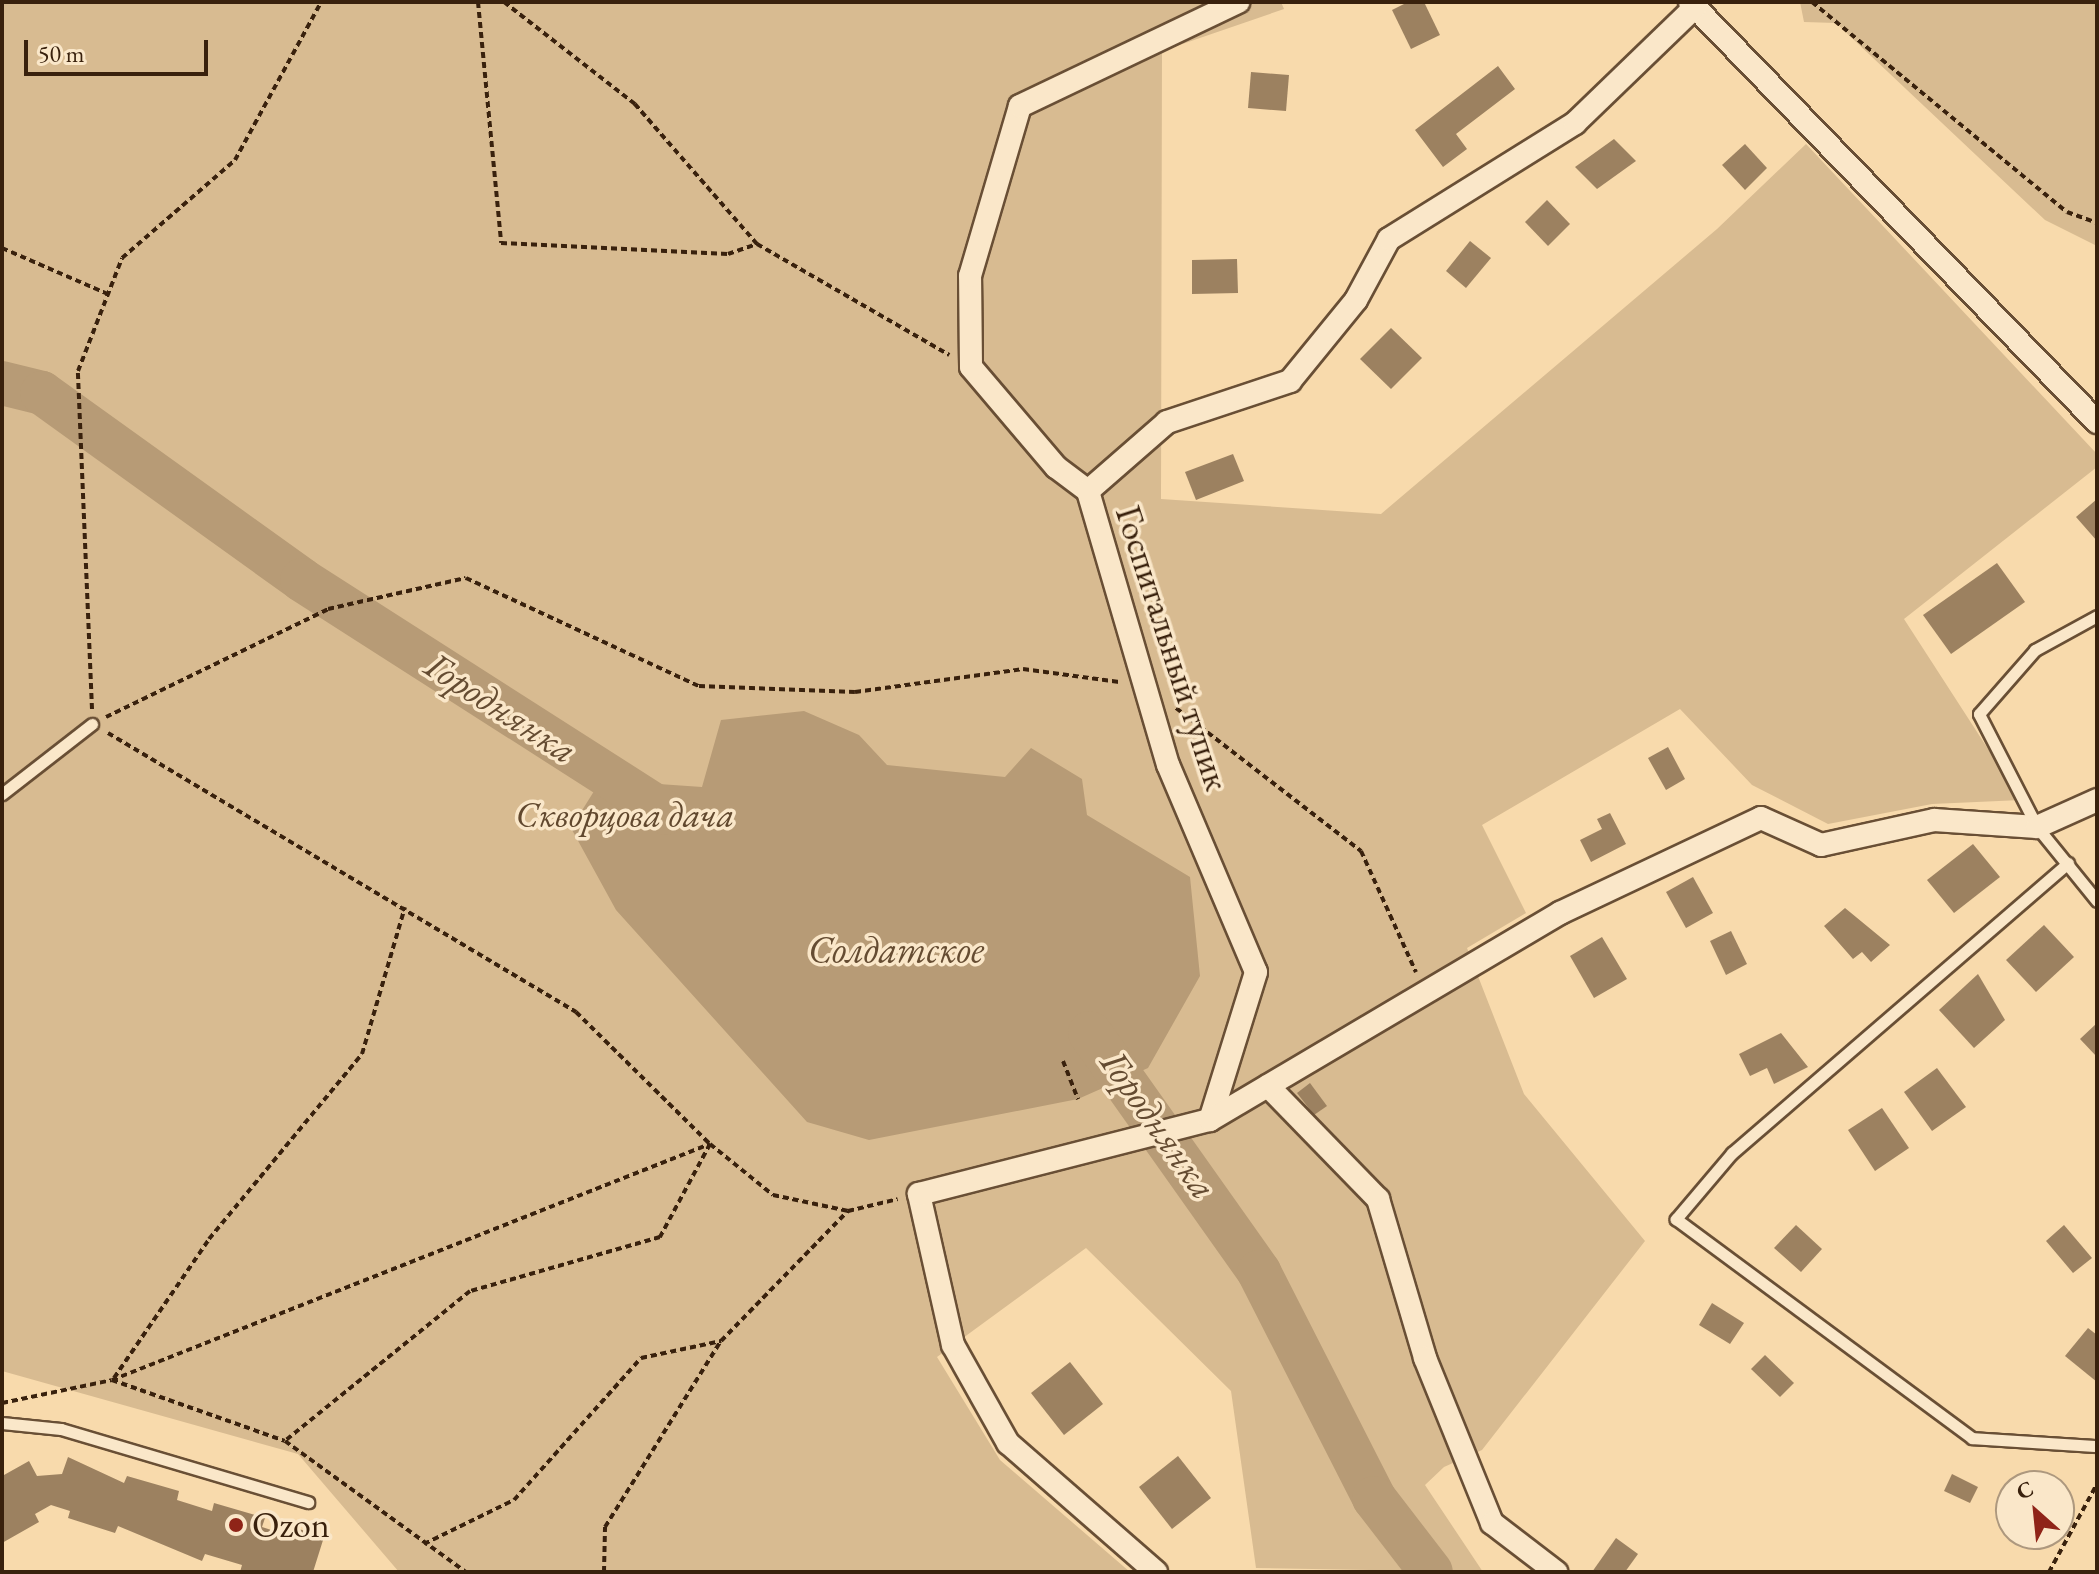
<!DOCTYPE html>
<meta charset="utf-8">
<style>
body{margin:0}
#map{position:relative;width:2099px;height:1574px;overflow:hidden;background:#f8daac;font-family:"EB Garamond",serif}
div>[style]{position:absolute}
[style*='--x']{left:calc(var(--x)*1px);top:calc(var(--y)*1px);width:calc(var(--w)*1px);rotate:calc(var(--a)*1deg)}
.green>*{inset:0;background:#d8bb91}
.water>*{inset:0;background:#b79b76}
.river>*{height:44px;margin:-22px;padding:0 22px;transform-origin:22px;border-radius:22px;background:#b79b76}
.building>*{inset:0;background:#9c8160}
.path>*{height:4px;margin-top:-2px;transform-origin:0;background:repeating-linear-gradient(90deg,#39210d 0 6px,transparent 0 10px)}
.roads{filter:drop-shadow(2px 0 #694f35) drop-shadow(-2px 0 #694f35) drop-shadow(0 2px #694f35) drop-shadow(0 -2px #694f35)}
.service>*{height:11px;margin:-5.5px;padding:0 5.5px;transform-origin:5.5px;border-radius:5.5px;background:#fae7c9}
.minor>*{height:22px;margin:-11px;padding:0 11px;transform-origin:11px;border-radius:11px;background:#fae7c9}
.dots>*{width:22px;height:22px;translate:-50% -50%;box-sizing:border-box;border:4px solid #fae7c9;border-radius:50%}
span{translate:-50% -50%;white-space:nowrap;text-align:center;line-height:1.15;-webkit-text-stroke:7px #fae7c9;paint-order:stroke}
.street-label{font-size:36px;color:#39210d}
.park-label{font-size:36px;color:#61482e;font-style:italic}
.poi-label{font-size:36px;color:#39210d}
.left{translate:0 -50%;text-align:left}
.water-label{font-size:38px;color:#654c32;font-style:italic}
.frame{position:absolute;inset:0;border:4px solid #39210d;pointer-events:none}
.north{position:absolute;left:1995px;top:1470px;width:80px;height:80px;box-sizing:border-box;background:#fae7c9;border:2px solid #ad987e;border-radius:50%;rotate:333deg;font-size:22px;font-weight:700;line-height:32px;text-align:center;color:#39210d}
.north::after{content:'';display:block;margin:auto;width:28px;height:36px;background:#8f2418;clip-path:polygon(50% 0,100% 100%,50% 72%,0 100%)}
.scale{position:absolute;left:24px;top:40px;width:184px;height:36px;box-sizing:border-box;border:4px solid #39210d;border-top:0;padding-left:10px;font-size:24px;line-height:28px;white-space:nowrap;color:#39210d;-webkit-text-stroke:6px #fae7c9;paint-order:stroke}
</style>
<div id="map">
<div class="green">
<i style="clip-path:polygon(2px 2px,1281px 2px,1284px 9px,1162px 51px,1161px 499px,1381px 514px,1717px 229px,1806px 144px,2097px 454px,2097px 467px,1904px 619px,2021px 800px,1932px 804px,1828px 824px,1752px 785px,1680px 709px,1482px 825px,1526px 913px,1467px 948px,1524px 1094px,1645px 1241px,1482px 1450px,1444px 1467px,1425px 1485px,1483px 1572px,1256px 1568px,1231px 1391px,1086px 1248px,937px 1357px,1000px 1460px,1130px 1572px,399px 1572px,298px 1454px,2px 1371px)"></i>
<i style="clip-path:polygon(1800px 2px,2097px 2px,2097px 246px,2045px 220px,1836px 23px,1804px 22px)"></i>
</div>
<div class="water">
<i style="clip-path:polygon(804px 711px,859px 735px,887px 765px,1005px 777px,1031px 748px,1082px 779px,1087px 815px,1190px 877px,1200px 976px,1148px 1068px,1078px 1099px,869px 1140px,807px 1122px,616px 910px,571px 828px,601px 780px,702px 787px,721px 720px)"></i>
</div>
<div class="river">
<i style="--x:2;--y:383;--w:41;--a:14"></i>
<i style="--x:42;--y:393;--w:320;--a:35.7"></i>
<i style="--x:302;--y:580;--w:432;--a:32.6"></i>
<i style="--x:1090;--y:1033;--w:293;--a:54.7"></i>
<i style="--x:1259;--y:1272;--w:254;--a:63"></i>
<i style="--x:1374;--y:1498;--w:93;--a:52.4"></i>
</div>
<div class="building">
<i style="clip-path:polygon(1408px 2px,1424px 2px,1440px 35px,1411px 49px,1392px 10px)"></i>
<i style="clip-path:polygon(1498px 66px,1515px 89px,1456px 134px,1467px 149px,1443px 167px,1415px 130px)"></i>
<i style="clip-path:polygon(1251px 72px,1289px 75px,1286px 111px,1248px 108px)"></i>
<i style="clip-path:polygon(1614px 139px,1636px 161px,1597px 189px,1575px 167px)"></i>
<i style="clip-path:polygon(1745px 144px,1767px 168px,1745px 190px,1722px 165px)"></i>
<i style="clip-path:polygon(1547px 200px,1570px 224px,1548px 246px,1525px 222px)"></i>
<i style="clip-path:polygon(1470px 241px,1491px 258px,1466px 288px,1446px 271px)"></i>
<i style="clip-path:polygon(1237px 259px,1238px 293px,1192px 294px,1192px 260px)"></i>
<i style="clip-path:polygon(1391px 328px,1422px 358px,1391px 389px,1360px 359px)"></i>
<i style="clip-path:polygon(1233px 454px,1244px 481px,1196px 500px,1185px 472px)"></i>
<i style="clip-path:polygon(2097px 499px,2097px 541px,2076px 517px)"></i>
<i style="clip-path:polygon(1997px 563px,2025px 602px,1951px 654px,1923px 615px)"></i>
<i style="clip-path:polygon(1668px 747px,1685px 779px,1666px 790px,1648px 758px)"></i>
<i style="clip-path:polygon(1610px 813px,1626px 844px,1591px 862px,1580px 840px,1602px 829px,1597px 819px)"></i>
<i style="clip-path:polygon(1973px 844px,2000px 877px,1954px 913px,1927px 880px)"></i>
<i style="clip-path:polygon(1693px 877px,1713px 913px,1686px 928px,1666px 892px)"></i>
<i style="clip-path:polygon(1845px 908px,1890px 945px,1871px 962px,1862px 952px,1853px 959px,1824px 926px)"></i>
<i style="clip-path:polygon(2044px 925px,2074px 957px,2036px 992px,2006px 960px)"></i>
<i style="clip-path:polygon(1731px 931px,1747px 964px,1726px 975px,1710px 941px)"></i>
<i style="clip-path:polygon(1602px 937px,1627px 979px,1594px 998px,1570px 956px)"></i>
<i style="clip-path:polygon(1978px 974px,2005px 1020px,1974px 1048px,1939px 1010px)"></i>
<i style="clip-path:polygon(2097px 1023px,2097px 1057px,2080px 1039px)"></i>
<i style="clip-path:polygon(1781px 1033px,1808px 1067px,1774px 1084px,1767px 1068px,1750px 1076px,1739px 1054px)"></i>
<i style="clip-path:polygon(1937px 1068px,1966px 1107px,1932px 1131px,1904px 1092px)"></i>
<i style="clip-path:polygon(1310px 1083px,1327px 1106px,1314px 1115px,1297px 1093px)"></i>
<i style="clip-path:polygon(1882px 1108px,1909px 1148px,1875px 1171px,1848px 1130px)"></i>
<i style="clip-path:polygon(1796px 1225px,1822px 1249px,1801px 1272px,1774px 1248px)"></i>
<i style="clip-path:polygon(2064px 1225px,2092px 1258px,2073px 1273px,2046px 1241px)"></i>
<i style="clip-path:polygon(1712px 1303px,1744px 1323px,1730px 1344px,1699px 1325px)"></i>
<i style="clip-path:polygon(2088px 1328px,2097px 1335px,2097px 1382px,2065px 1356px)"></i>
<i style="clip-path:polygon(1765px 1355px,1794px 1383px,1780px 1397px,1751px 1369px)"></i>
<i style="clip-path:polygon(1070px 1362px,1103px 1404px,1064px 1435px,1031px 1393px)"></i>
<i style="clip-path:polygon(1178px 1456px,1211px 1498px,1172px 1529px,1139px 1487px)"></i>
<i style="clip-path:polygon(68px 1457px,124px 1483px,127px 1476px,179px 1491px,177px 1500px,212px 1511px,214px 1503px,265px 1518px,262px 1527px,296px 1538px,299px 1529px,324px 1537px,313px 1572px,240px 1572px,242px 1565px,205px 1554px,202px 1561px,118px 1526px,115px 1533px,68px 1518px,70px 1511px,51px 1505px,35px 1514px,39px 1522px,2px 1543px,4px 1475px,29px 1461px,37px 1476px,62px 1474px)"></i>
<i style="clip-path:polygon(1952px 1474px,1978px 1487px,1970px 1503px,1944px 1491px)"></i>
<i style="clip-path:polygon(1616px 1538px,1638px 1554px,1625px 1572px,1592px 1572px)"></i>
</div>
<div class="path">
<i style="--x:478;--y:2;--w:242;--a:84.5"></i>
<i style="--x:501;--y:243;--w:227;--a:2.8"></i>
<i style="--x:728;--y:254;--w:31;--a:-19"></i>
<i style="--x:757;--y:244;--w:186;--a:-131.1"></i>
<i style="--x:635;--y:104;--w:166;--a:-142.1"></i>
<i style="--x:1812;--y:2;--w:330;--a:39.5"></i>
<i style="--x:2067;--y:212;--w:32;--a:20"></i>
<i style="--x:757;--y:244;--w:222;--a:30"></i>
<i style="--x:2;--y:248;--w:116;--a:23.5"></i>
<i style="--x:1176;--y:708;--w:234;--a:37.7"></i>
<i style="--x:1361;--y:851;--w:133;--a:65.6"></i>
<i style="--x:92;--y:709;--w:338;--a:-92.4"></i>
<i style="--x:78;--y:371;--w:121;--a:-68.7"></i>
<i style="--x:122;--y:258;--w:150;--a:-40.9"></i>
<i style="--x:235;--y:160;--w:180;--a:-61.4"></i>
<i style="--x:106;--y:717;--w:247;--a:-25.9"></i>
<i style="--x:328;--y:609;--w:141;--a:-12.7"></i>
<i style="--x:466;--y:578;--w:257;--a:24.9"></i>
<i style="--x:699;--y:686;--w:156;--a:2.2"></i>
<i style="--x:855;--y:692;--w:170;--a:-7.8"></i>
<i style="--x:1023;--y:669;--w:97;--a:7.7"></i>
<i style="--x:108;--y:733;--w:545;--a:30.8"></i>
<i style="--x:576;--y:1012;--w:188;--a:44.6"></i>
<i style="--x:710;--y:1144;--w:106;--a:118.3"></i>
<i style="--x:660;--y:1237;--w:198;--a:164.1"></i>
<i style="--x:470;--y:1291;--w:238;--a:141"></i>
<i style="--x:285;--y:1441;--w:223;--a:35.9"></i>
<i style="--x:1063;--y:1061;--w:41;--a:68.5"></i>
<i style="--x:114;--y:1378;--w:168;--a:-55.6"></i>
<i style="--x:209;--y:1239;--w:240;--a:-50.4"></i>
<i style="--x:362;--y:1054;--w:153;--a:-73.7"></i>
<i style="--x:112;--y:1380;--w:643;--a:-21.54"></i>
<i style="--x:710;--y:1144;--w:81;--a:39"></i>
<i style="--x:773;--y:1195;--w:77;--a:12"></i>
<i style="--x:2;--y:1403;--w:112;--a:-11.8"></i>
<i style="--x:112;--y:1380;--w:183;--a:19.4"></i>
<i style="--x:424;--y:1544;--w:100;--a:-26.1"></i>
<i style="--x:514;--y:1500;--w:191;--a:-48.2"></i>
<i style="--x:641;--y:1358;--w:82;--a:-12"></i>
<i style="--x:604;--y:1572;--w:45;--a:-88.7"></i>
<i style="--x:605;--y:1527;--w:219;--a:-58.1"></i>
<i style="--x:721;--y:1341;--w:182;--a:-45.7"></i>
<i style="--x:848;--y:1211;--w:51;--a:-13.5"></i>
<i style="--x:2049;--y:1572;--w:100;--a:-61.4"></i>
</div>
<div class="roads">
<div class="service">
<i style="--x:2097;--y:616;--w:71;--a:151.3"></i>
<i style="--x:2035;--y:650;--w:85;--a:131.2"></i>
<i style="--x:1979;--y:714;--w:127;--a:62.8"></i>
<i style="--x:2037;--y:827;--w:95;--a:51"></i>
<i style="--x:2;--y:794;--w:114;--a:-37.9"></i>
<i style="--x:2068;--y:863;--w:444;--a:139.2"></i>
<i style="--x:1732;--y:1153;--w:87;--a:130.3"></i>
<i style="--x:1676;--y:1219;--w:368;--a:36.5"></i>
<i style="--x:1972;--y:1438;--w:125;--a:3.7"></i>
<i style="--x:2;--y:1423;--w:59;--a:5.8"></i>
<i style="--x:61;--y:1429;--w:258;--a:16.5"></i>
</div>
<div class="minor">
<i style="--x:1690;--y:2;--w:585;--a:45.9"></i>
<i style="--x:1088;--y:491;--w:40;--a:-143"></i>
<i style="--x:1056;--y:467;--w:131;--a:-130.4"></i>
<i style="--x:971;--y:367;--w:91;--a:-90.6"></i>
<i style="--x:970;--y:276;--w:177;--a:-73.6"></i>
<i style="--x:1020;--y:106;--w:242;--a:-25.5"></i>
<i style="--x:1268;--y:1086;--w:158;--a:45.8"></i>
<i style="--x:1378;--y:1199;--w:166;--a:73.5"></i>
<i style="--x:1425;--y:1358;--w:178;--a:67.9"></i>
<i style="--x:1492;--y:1523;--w:81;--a:37.4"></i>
<i style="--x:1210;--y:1120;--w:155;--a:-72.7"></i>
<i style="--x:1256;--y:972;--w:225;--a:-113"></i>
<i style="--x:1168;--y:765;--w:285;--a:-106.3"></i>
<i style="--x:1088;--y:491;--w:105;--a:-41.1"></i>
<i style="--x:1167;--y:422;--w:130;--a:-18.4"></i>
<i style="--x:1290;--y:381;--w:104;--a:-50.8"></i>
<i style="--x:1356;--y:300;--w:69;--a:-61.6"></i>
<i style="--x:1389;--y:239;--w:219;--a:-31.9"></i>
<i style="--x:1575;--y:123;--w:167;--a:-44"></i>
<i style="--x:1156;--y:1572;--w:196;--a:-138.9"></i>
<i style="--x:1008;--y:1443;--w:112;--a:-119.3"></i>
<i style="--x:953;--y:1345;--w:155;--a:-102.7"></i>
<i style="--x:919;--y:1194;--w:300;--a:-14.3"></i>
<i style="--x:1210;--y:1120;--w:407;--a:-30.6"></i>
<i style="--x:1560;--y:913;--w:222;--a:-25.3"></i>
<i style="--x:1761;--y:818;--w:66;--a:24.2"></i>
<i style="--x:1821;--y:845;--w:116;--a:-12.5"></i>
<i style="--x:1934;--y:820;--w:103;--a:3.9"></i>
<i style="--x:2037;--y:827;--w:66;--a:-24.2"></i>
</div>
</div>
<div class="dots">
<i style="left:236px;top:1525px;background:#8f2418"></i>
</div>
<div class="street-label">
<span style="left:1173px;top:648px;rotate:72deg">Госпитальный тупик</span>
</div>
<div class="park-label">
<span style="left:625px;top:815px">Скворцова дача</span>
</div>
<div class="poi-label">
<span class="left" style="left:252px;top:1525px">Ozon</span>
</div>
<div class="water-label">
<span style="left:501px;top:707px;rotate:33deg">Городнянка</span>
<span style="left:896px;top:949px">Солдатское</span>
<span style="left:1159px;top:1124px;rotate:55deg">Городнянка</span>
</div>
<div class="frame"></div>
<div class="north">С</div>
<div class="scale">50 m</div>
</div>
